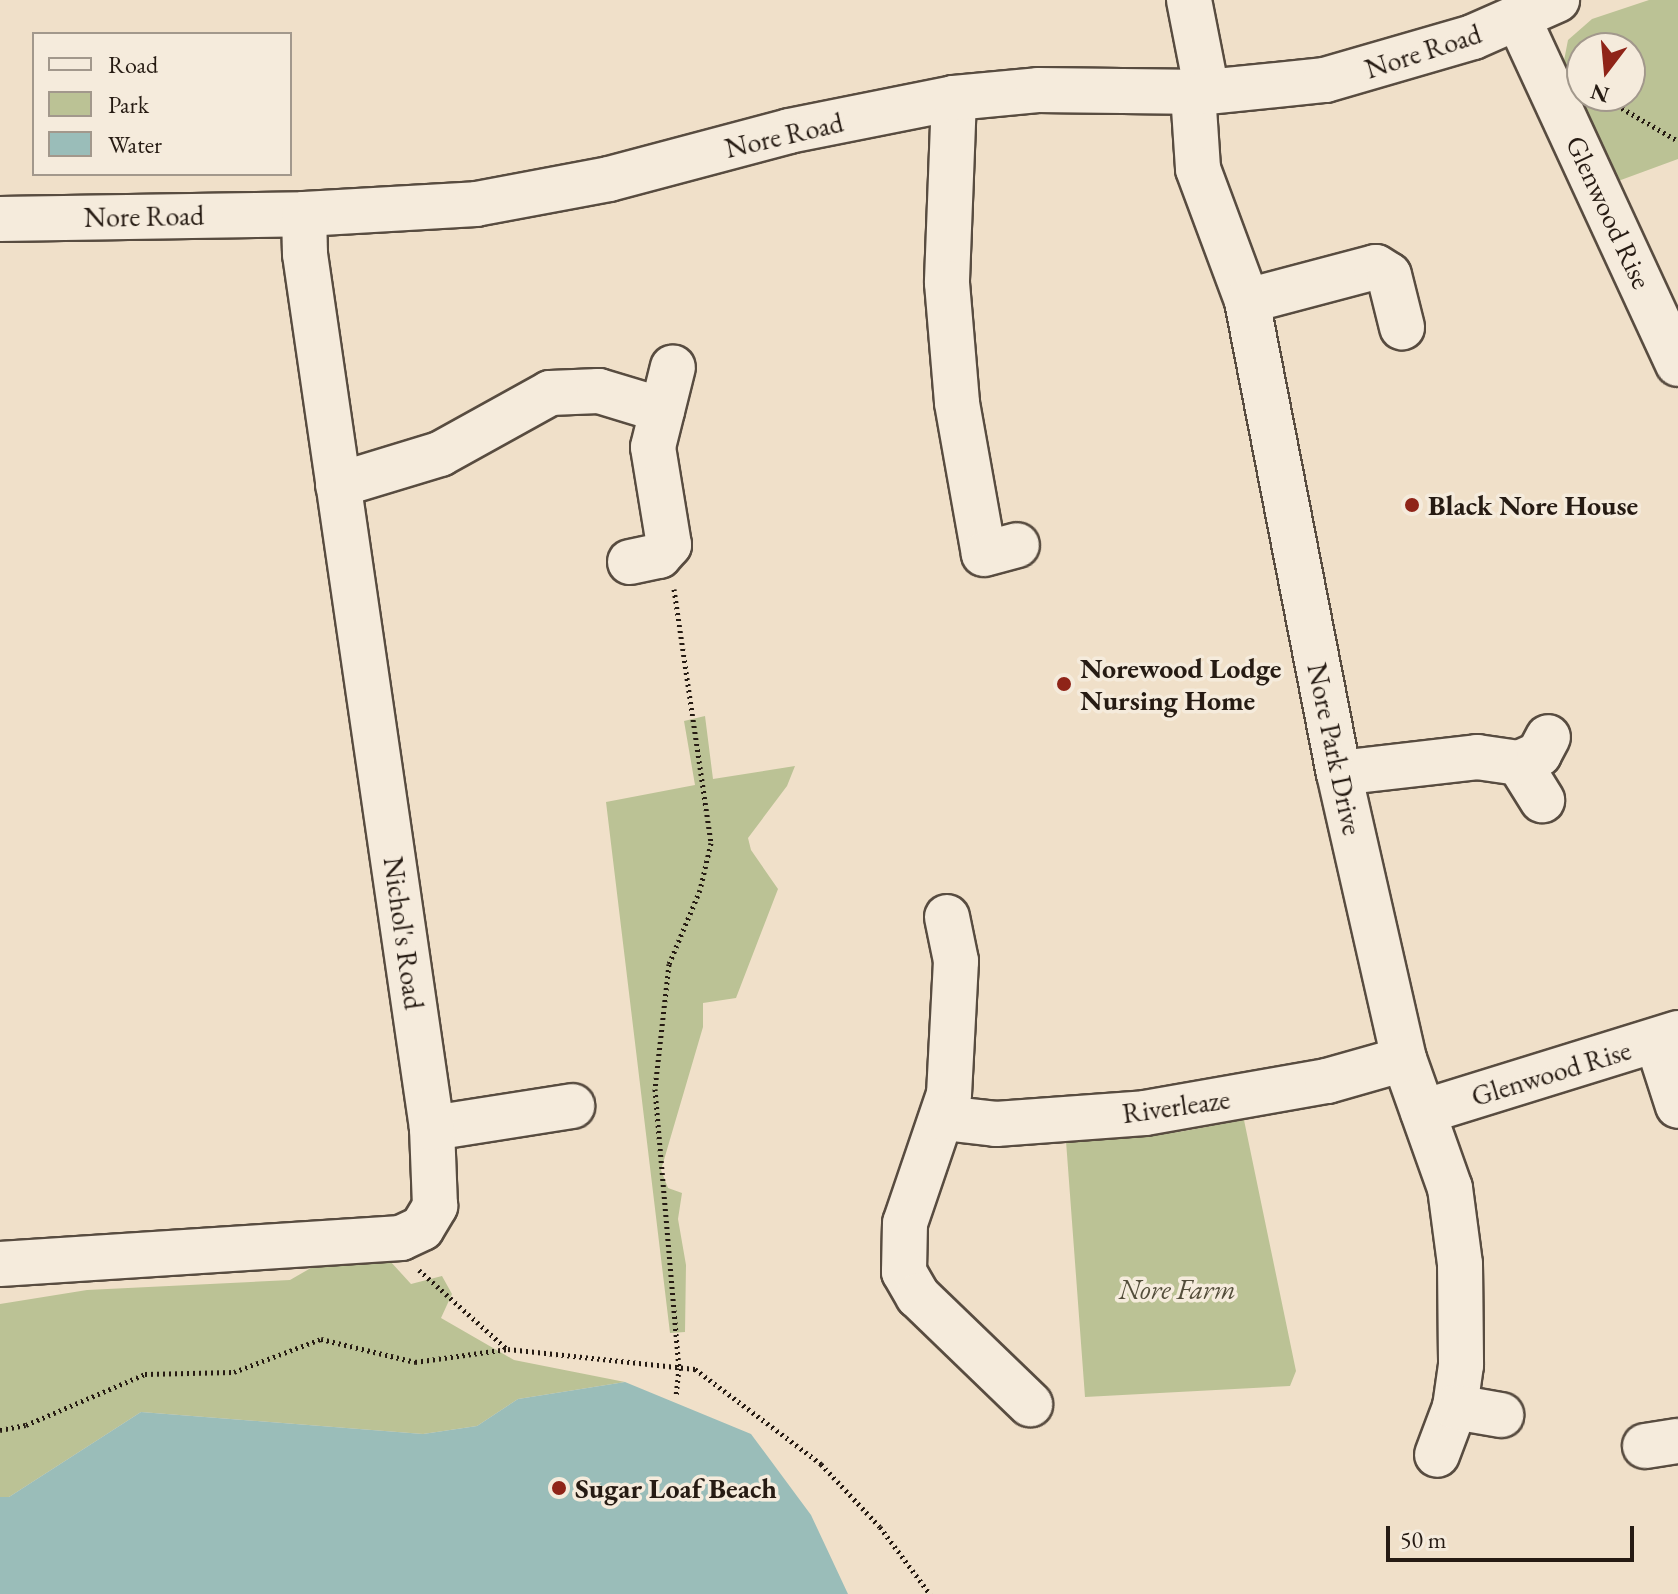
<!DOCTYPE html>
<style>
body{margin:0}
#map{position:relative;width:1678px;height:1594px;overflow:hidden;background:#f0e0c9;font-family:"EB Garamond",serif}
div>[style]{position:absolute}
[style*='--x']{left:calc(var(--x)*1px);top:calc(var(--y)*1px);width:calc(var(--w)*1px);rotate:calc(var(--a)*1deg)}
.green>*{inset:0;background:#bbc295}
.water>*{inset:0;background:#9abdb9}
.path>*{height:5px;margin-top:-2.5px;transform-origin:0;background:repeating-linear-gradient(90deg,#261b13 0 2px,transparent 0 6px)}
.roads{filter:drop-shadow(2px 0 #584c40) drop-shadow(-2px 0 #584c40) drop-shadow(0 2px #584c40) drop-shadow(0 -2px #584c40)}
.minor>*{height:44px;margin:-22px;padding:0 22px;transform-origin:22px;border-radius:22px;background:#f5ebdc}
.dots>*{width:22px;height:22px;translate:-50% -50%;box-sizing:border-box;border:4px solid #f5ebdc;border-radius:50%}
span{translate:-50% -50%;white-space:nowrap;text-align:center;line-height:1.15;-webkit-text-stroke:7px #f5ebdc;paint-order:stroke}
.street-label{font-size:28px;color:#261b13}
.poi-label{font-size:28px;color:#261b13;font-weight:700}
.left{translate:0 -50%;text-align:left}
.park-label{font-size:28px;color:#534d3a;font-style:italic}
.legend{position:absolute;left:32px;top:32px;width:260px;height:144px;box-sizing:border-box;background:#f5ebdc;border:2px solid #a2988c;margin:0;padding:10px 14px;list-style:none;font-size:24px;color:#261b13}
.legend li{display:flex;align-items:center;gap:16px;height:40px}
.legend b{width:40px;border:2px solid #a2988c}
.north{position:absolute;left:1566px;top:32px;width:80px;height:80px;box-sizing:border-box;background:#f5ebdc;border:2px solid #a2988c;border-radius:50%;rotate:196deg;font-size:22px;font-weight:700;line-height:32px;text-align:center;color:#261b13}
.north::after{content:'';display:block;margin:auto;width:28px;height:36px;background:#8f2418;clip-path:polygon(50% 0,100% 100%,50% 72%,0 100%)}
.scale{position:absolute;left:1386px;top:1526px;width:248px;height:36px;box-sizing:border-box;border:4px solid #261b13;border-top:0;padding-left:10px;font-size:24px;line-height:28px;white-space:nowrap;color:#261b13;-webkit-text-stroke:6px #f5ebdc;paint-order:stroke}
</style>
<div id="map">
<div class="green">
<i style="clip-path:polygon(evenodd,1649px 0,1678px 0,1678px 159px,1610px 184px,1561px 76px,1568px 40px,1592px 19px,1649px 0,1582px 48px,1630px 48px,1630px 96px,1582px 96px,1582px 48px)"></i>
<i style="clip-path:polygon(705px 716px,713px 779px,795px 766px,787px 786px,748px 838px,751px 850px,778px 889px,736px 998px,703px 1003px,703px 1027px,661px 1170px,668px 1188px,682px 1193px,678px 1219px,686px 1265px,685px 1332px,670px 1333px,606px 802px,695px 785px,684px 721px)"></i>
<i style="clip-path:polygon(1244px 1120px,1296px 1371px,1290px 1386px,1085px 1397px,1066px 1141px,1179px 1132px)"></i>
<i style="clip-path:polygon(381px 1259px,390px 1261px,411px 1284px,442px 1276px,452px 1294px,441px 1318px,514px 1360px,625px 1382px,518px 1399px,477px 1426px,423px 1434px,141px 1412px,9px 1497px,0 1497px,0 1304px,87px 1290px,290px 1280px,323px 1261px)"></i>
</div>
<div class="water">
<i style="clip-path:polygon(625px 1382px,751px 1434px,811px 1515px,848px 1594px,0 1594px,0 1497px,9px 1497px,141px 1412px,423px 1434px,477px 1426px,518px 1399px)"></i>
</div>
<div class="path">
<i style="--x:1601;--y:96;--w:89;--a:30.3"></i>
<i style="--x:674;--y:589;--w:257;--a:81.7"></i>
<i style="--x:711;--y:843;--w:48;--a:103.2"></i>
<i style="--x:700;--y:890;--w:80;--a:112.7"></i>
<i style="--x:669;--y:964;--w:126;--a:96.4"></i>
<i style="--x:655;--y:1089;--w:280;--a:85.1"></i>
<i style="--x:679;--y:1368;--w:29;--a:96"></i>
<i style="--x:419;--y:1270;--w:118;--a:41.9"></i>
<i style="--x:0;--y:1430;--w:26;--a:-11"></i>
<i style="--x:26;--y:1425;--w:129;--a:-23.2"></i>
<i style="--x:145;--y:1374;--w:89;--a:-1.3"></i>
<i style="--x:234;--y:1372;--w:93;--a:-20.8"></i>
<i style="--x:321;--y:1339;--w:97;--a:13.7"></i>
<i style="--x:415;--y:1362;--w:94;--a:-8"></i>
<i style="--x:508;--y:1349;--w:188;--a:6.1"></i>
<i style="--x:695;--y:1369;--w:158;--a:37"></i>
<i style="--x:821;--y:1464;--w:86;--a:46.9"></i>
<i style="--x:880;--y:1527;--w:84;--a:53.3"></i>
</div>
<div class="roads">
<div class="minor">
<i style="--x:1189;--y:0;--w:94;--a:78.9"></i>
<i style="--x:1518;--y:18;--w:381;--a:65.2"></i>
<i style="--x:1193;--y:93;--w:76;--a:86.2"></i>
<i style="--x:1198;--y:169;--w:141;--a:69.6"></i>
<i style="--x:1247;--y:301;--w:481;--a:79"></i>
<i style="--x:1339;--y:773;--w:293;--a:77.2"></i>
<i style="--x:1404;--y:1059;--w:137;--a:70.4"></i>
<i style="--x:1450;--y:1188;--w:77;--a:82.5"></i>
<i style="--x:1460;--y:1264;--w:101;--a:89.4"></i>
<i style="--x:1461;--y:1365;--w:42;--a:98.1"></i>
<i style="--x:1455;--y:1407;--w:51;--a:110.6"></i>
<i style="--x:954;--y:98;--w:185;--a:92.2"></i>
<i style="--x:947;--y:283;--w:120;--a:85.2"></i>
<i style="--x:957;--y:403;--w:153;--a:79.9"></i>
<i style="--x:984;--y:554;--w:34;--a:-15"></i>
<i style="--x:0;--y:219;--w:304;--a:-0.9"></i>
<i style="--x:304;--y:214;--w:172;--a:-3.3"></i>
<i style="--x:476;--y:204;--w:135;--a:-10.6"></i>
<i style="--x:609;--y:179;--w:186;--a:-14.9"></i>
<i style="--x:789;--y:131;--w:168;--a:-11.3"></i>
<i style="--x:954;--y:98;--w:84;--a:-5.4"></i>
<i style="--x:1038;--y:90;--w:169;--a:0.7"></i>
<i style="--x:1207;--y:92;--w:119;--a:-5.8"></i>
<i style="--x:1325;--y:80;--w:154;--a:-16.2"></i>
<i style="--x:1473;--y:37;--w:92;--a:-23.8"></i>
<i style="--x:1247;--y:301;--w:133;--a:-14.8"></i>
<i style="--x:1376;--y:267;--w:15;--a:32"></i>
<i style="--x:1389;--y:275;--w:54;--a:76"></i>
<i style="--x:338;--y:485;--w:107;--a:-16.9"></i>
<i style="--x:440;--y:454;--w:126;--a:-29"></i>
<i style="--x:550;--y:393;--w:49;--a:-2.3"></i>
<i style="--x:599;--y:391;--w:66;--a:16.8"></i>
<i style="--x:630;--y:562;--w:30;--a:-12"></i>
<i style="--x:659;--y:556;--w:15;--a:-48"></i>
<i style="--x:669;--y:545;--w:99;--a:-99.3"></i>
<i style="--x:653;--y:447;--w:82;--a:-76"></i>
<i style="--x:1519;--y:763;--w:44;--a:58.1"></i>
<i style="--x:1339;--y:773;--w:139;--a:-6.6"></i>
<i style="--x:1477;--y:757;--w:42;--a:8.1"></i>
<i style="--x:1519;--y:763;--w:22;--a:-24"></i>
<i style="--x:1539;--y:754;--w:19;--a:-62"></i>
<i style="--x:947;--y:917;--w:45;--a:78.4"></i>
<i style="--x:956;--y:961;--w:133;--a:93"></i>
<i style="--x:949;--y:1094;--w:136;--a:108.8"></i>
<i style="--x:905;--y:1223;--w:49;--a:91.2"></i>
<i style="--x:904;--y:1272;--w:28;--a:60"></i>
<i style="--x:918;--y:1296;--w:156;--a:44"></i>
<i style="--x:1657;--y:1041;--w:68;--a:72.1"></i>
<i style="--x:1423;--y:1112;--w:267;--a:-17.2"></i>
<i style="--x:944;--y:1118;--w:52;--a:6.6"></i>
<i style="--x:996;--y:1124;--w:149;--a:-4.2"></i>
<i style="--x:1145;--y:1113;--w:185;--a:-10"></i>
<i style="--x:1327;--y:1081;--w:80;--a:-15.9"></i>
<i style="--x:432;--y:1128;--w:142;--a:-8.9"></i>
<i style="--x:0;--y:1264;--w:402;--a:-3.7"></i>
<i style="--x:401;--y:1238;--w:23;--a:-25"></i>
<i style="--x:422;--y:1228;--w:26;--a:-59"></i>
<i style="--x:435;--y:1206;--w:78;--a:-92.2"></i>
<i style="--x:432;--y:1128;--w:883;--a:-98.27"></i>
<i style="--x:305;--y:254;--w:40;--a:-91.4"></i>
<i style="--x:1455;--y:1407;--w:47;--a:9.9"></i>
<i style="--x:1645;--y:1446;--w:33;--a:-9"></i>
</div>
</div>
<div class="dots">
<i style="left:1412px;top:505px;background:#8f2418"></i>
<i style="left:1064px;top:684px;background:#8f2418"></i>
<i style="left:559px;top:1488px;background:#8f2418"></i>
</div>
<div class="street-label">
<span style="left:1423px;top:51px;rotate:-18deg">Nore Road</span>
<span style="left:784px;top:135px;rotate:-13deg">Nore Road</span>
<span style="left:1609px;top:212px;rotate:65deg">Glenwood Rise</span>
<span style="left:144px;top:216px;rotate:-1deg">Nore Road</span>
<span style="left:1335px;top:749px;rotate:78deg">Nore Park Drive</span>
<span style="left:404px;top:933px;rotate:82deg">Nichol's Road</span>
<span style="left:1551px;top:1073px;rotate:-17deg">Glenwood Rise</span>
<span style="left:1176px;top:1106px;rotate:-8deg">Riverleaze</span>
</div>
<div class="poi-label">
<span class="left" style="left:1428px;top:505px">Black Nore House</span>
<span class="left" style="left:1080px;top:684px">Norewood Lodge<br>Nursing Home</span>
<span class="left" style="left:575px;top:1488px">Sugar Loaf Beach</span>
</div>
<div class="park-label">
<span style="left:1177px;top:1289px">Nore Farm</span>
</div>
<ul class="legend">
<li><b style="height:10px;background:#f5ebdc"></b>Road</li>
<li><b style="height:22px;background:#bbc295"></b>Park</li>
<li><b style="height:22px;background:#9abdb9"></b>Water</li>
</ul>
<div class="north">N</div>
<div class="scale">50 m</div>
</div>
